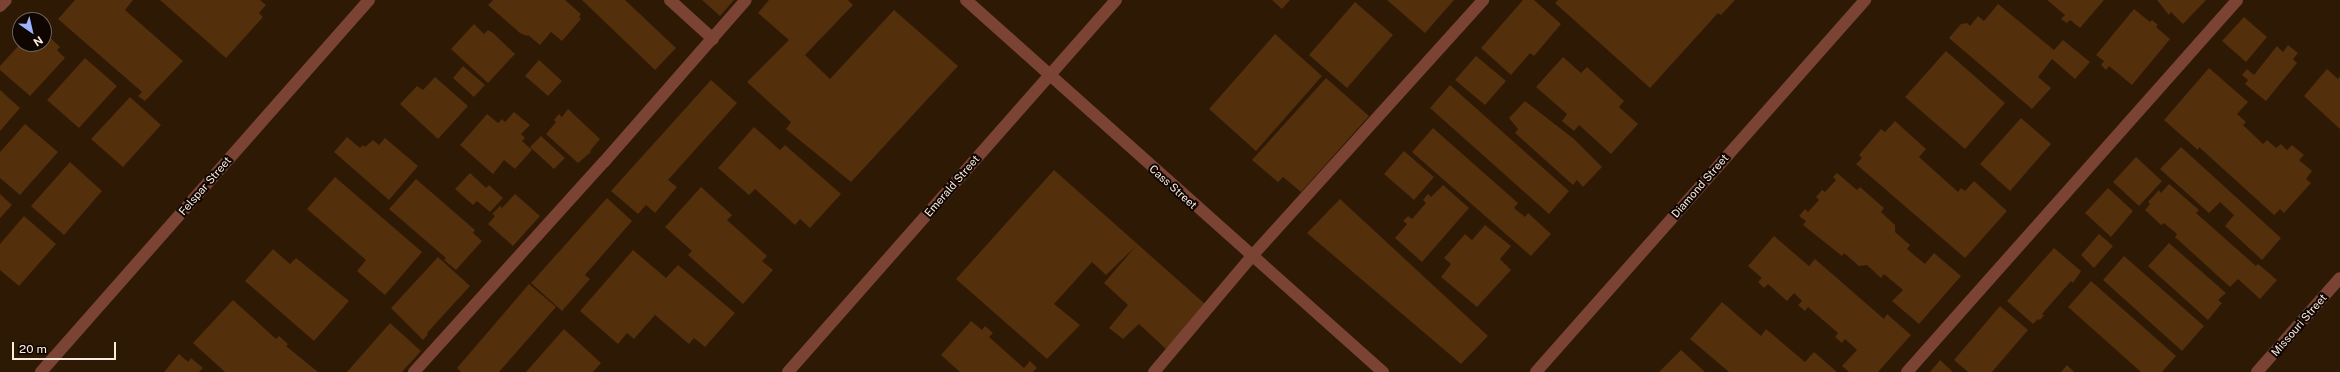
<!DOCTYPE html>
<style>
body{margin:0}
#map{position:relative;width:2340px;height:372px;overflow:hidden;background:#2e1905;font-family:"Public Sans",sans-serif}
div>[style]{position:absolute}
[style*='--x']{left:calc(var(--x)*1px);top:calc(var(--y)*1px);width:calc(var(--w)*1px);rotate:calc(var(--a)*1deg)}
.building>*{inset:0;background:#532f0b}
.minor>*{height:12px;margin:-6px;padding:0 6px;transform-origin:6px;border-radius:6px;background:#7a4334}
span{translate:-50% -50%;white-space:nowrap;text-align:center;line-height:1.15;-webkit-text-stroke:4px #0f0602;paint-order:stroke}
.street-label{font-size:11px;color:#fcece0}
.north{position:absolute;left:12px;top:12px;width:40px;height:40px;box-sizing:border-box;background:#0f0602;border:1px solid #6e625b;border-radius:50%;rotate:146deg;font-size:11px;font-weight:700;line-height:16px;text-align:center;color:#fcece0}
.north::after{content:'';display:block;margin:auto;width:14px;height:18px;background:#9fb3fd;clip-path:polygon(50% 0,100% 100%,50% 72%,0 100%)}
.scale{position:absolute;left:12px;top:342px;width:104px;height:18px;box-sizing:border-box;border:2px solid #fcece0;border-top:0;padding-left:5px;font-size:12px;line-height:14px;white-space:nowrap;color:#fcece0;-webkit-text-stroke:3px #0f0602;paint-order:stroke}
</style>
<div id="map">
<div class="building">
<i style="clip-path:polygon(75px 0,133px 0,125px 10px,183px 61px,145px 101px,138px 96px,142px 92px,58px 19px)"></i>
<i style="clip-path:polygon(160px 0,260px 0,266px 5px,259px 13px,263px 17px,226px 58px)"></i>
<i style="clip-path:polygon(493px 0,565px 0,581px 14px,579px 17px,581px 19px,562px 41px,551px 32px,540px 45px,528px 35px,527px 36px,520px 33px,488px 5px)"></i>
<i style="clip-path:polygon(582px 0,625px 0,676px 48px,655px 70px)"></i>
<i style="clip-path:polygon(702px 0,734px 0,720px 16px)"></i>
<i style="clip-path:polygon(769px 0,848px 0,853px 5px,805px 55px,830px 79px,894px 10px,958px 66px,851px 182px,786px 129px,791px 122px,747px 82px,789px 40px,758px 13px)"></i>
<i style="clip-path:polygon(1272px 0,1290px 0,1282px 9px)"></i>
<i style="clip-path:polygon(1387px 0,1454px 0,1425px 33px)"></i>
<i style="clip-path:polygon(1523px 0,1534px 0,1561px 24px,1534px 56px,1530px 53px,1511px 75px,1481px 48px)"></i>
<i style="clip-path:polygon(1558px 0,1735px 0,1721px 15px,1718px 13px,1650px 88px,1555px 3px)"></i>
<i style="clip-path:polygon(2047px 0,2104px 0,2080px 28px,2070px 20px,2067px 23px,2061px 19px,2065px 15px)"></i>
<i style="clip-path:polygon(2157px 0,2206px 0,2183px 24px,2171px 12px,2169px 15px)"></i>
<i style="clip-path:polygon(1355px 2px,1393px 35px,1347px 88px,1309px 55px)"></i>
<i style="clip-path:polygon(1998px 4px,2054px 50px,2063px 40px,2090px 62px,2075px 79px,2052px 59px,2038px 77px,2051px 88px,2032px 109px,1949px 38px,1961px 24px,1967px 23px,1970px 26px,1978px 16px,1984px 21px)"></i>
<i style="clip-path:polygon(2134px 9px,2150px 22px,2152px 20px,2158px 25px,2156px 27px,2170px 39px,2132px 85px,2109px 66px,2106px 70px,2101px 65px,2104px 61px,2096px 55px)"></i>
<i style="clip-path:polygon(2244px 17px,2267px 37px,2246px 62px,2222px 41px)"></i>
<i style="clip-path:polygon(474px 24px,484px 34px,488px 30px,493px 33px,515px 54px,488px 83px,451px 49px)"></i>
<i style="clip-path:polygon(44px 32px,60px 47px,57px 50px,65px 58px,30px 96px,0 70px,0 66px,20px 44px,44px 44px)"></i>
<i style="clip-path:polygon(1275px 34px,1322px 76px,1256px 151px,1209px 109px)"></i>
<i style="clip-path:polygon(2288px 45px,2298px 53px,2293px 59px,2297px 63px,2266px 101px,2245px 84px,2248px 80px,2242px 75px,2247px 69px,2254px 75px,2277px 46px,2283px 52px)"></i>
<i style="clip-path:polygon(1946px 51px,2005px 103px,1965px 149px,1905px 97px)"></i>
<i style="clip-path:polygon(1476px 56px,1506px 81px,1485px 105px,1455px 80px)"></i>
<i style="clip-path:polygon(1563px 57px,1581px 73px,1587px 67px,1624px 101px,1619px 107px,1638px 124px,1611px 154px,1579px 125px,1574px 131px,1562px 121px,1567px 114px,1536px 87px)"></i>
<i style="clip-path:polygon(85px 58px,117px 86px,79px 128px,47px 100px)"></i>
<i style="clip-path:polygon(539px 60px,562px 81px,548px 96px,525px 76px)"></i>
<i style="clip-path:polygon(463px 66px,485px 85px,474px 97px,453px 78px)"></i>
<i style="clip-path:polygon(2209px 68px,2248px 102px,2237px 114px,2246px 122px,2243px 125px,2263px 144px,2267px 140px,2276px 148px,2281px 144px,2287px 150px,2292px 145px,2304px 155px,2299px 160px,2312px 171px,2306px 179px,2311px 183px,2284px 213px,2280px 209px,2274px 215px,2199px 147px,2198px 150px,2164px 120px)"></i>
<i style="clip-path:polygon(2327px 69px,2338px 79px,2340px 76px,2340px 129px,2304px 96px)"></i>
<i style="clip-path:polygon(435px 77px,468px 106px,438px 139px,400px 104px,417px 86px,423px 90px)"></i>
<i style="clip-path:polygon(1326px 78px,1369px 116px,1301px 192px,1283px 177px,1278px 182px,1252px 160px)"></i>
<i style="clip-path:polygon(711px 80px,737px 103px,668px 180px,677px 187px,655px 213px,646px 205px,638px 214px,611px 191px)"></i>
<i style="clip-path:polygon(1450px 85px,1569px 191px,1549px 214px,1430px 108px)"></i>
<i style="clip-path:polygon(0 90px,20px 108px,0 131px)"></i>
<i style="clip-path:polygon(130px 97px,161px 125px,123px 167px,91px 139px)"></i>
<i style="clip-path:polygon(1525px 101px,1574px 139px,1602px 167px,1583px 187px,1577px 180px,1573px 185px,1515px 133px,1518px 129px,1509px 118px)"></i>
<i style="clip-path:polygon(568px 109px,600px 139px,590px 151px,591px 152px,578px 163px,546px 134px,556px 122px,554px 120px,559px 114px,562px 117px)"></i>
<i style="clip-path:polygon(514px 112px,530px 125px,521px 134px,525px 138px,522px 141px,532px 150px,515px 169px,504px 160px,493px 174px,460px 145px,487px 114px,498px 123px,502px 119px,505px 122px)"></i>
<i style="clip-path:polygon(2021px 118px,2051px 144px,2010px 191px,1980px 164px)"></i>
<i style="clip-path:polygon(1895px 121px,1926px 149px,1919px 157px,1958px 192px,1961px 188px,1965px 191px,1974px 181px,2007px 211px,1965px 258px,1856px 164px,1862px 158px,1859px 155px,1881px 129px,1885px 132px)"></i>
<i style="clip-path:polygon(25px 124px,58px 152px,20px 195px,0 178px,0 152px)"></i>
<i style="clip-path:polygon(754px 127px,780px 150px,785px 145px,841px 194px,810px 228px,800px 219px,795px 225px,755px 189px,749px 195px,718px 168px)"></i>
<i style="clip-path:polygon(1433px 128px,1518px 203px,1514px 208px,1525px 217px,1528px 213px,1551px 234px,1531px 256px,1412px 152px)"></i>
<i style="clip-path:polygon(541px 136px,565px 158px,554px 169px,530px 147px)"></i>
<i style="clip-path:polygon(347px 137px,360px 148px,363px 145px,365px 147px,373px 140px,379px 145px,385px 138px,418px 166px,389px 200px,334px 152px)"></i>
<i style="clip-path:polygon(2181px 147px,2281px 238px,2262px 260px,2225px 226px,2234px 215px,2220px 202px,2209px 213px,2160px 169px)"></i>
<i style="clip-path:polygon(1404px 151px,1434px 177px,1414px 200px,1384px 174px)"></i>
<i style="clip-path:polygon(2136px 157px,2162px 181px,2139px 206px,2113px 182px)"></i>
<i style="clip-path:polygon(70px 162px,102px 191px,64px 235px,31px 206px)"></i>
<i style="clip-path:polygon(1054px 170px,1205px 304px,1166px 349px,1139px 324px,1123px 339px,1109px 328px,1128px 305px,1104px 283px,1136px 246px,1106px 275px,1092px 262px,1054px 304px,1080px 325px,1047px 359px,956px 279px)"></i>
<i style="clip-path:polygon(470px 173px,486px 188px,489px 185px,503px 198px,490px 212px,477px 201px,473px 205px,455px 189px)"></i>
<i style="clip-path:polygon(1837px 173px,1857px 190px,1860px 187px,1884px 208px,1881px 212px,1895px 225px,1895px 232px,1910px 245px,1907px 249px,1925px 264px,1934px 253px,1961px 276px,1919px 324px,1892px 301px,1903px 290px,1884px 274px,1881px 278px,1867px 265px,1859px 266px,1844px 253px,1842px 256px,1803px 225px,1806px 221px,1799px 216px,1805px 209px,1808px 212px,1819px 200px,1816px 197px,1822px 190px,1825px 192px,1836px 180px,1833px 177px)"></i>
<i style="clip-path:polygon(335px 177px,422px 252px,385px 295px,357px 271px,366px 260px,307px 209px)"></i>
<i style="clip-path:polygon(416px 179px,475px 230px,473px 233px,482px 241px,456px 270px,444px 260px,446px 258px,389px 209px)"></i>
<i style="clip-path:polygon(2169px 184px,2199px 210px,2196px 213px,2256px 266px,2258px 264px,2277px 280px,2260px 299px,2238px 279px,2230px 287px,2175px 237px,2177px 234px,2164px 223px,2161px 225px,2145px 210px,2150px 204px,2148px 202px,2159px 190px,2161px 193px)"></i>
<i style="clip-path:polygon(1443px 185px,1469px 208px,1422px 262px,1395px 238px,1407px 224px,1403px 221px,1408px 216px,1412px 219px,1426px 203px,1423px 200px,1428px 194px,1431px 197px)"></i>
<i style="clip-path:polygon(701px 187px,732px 215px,727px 220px,767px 256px,762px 261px,773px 270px,743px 304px,688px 255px,692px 251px,665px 227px)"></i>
<i style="clip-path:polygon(2108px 188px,2133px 211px,2111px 237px,2085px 213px)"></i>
<i style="clip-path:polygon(0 194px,12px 205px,0 218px)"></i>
<i style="clip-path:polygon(515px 194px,540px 216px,513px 246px,488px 224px,495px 216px,492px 214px,500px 206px,502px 208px)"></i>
<i style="clip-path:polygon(607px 198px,632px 221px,585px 275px,590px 279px,562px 311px,531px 283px)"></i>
<i style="clip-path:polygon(1340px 199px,1488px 336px,1461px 364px,1307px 233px)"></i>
<i style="clip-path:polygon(24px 216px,56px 244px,19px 286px,0 270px,0 244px)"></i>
<i style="clip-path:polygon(1485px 225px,1511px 246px,1500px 259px,1511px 270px,1477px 307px,1441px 277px,1451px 264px,1444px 258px,1465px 234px,1472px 240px)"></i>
<i style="clip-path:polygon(2099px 234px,2113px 246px,2094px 268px,2081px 255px)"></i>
<i style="clip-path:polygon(1774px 236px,1809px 266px,1815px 259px,1884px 319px,1887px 314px,1911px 335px,1878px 372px,1849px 372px,1842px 366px,1857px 350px,1845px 339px,1842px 343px,1835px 337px,1838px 333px,1808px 307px,1805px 311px,1798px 305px,1802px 301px,1794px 293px,1787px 301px,1768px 284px,1764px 288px,1758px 282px,1762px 278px,1748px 266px)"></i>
<i style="clip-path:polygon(2169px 243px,2226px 293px,2218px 300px,2222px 303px,2208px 320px,2148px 266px)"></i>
<i style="clip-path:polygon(2054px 248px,2081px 271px,2073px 283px,2071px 281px,2042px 314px,2044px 315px,2040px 320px,2038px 319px,2033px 324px,2007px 301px)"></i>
<i style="clip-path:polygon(273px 249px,290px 264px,296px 258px,349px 301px,314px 341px,245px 281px)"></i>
<i style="clip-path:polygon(633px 250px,666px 278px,678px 265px,735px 313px,705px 347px,694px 338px,689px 344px,655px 315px,634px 339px,627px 333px,618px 344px,580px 311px)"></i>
<i style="clip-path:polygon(2124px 256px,2204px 326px,2182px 351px,2103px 280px)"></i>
<i style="clip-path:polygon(438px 257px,470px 286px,427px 333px,428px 334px,423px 340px,391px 308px)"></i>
<i style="clip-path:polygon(2091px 281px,2176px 356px,2162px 372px,2141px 372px,2068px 307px)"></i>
<i style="clip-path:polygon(529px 284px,556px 307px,499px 372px,461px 372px,457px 368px)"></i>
<i style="clip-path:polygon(233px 300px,276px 339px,279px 336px,288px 344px,286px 346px,318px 372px,225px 372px,193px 343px)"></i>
<i style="clip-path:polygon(1722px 302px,1761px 336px,1766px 329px,1805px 362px,1814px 352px,1837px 372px,1729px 372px,1690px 339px)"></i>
<i style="clip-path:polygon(2000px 306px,2028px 330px,1992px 372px,1968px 372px,1954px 360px)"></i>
<i style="clip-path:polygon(971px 321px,982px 330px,985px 326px,993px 333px,989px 337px,1024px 368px,1030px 361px,1037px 368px,1033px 372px,960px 372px,941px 355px)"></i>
<i style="clip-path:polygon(390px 323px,421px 351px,402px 372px,347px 372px)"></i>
<i style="clip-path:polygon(564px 329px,601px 363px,593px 372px,526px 372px)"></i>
<i style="clip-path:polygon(1681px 350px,1705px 372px,1659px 372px)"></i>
<i style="clip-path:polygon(179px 354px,188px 362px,191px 358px,203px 368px,199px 372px,164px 372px)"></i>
<i style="clip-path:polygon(1940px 360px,1953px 372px,1930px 372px)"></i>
<i style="clip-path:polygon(2067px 365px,2074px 372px,2061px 372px)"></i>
</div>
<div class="minor">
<i style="--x:670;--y:0;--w:58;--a:42.2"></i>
<i style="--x:966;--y:0;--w:559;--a:41.74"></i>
<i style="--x:0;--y:6;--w:8;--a:-45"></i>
<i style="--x:41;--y:372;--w:496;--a:-48.6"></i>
<i style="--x:414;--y:372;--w:283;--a:-47.9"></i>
<i style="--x:604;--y:162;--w:215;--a:-48.8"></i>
<i style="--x:788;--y:372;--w:496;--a:-48.6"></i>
<i style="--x:1154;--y:372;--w:152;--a:-49.8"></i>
<i style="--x:1252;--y:256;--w:345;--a:-47.9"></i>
<i style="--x:1536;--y:372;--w:497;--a:-48.5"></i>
<i style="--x:1907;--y:372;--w:497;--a:-48.4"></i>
<i style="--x:2257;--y:372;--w:125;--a:-48.6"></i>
</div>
<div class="street-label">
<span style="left:205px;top:186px;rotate:-49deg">Felspar Street</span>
<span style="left:952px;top:186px;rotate:-49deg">Emerald Street</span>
<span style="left:1700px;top:186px;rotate:-49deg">Diamond Street</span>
<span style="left:1173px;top:187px;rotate:42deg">Cass Street</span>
<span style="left:2299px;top:325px;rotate:-49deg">Missouri Street</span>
</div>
<div class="north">N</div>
<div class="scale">20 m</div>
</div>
